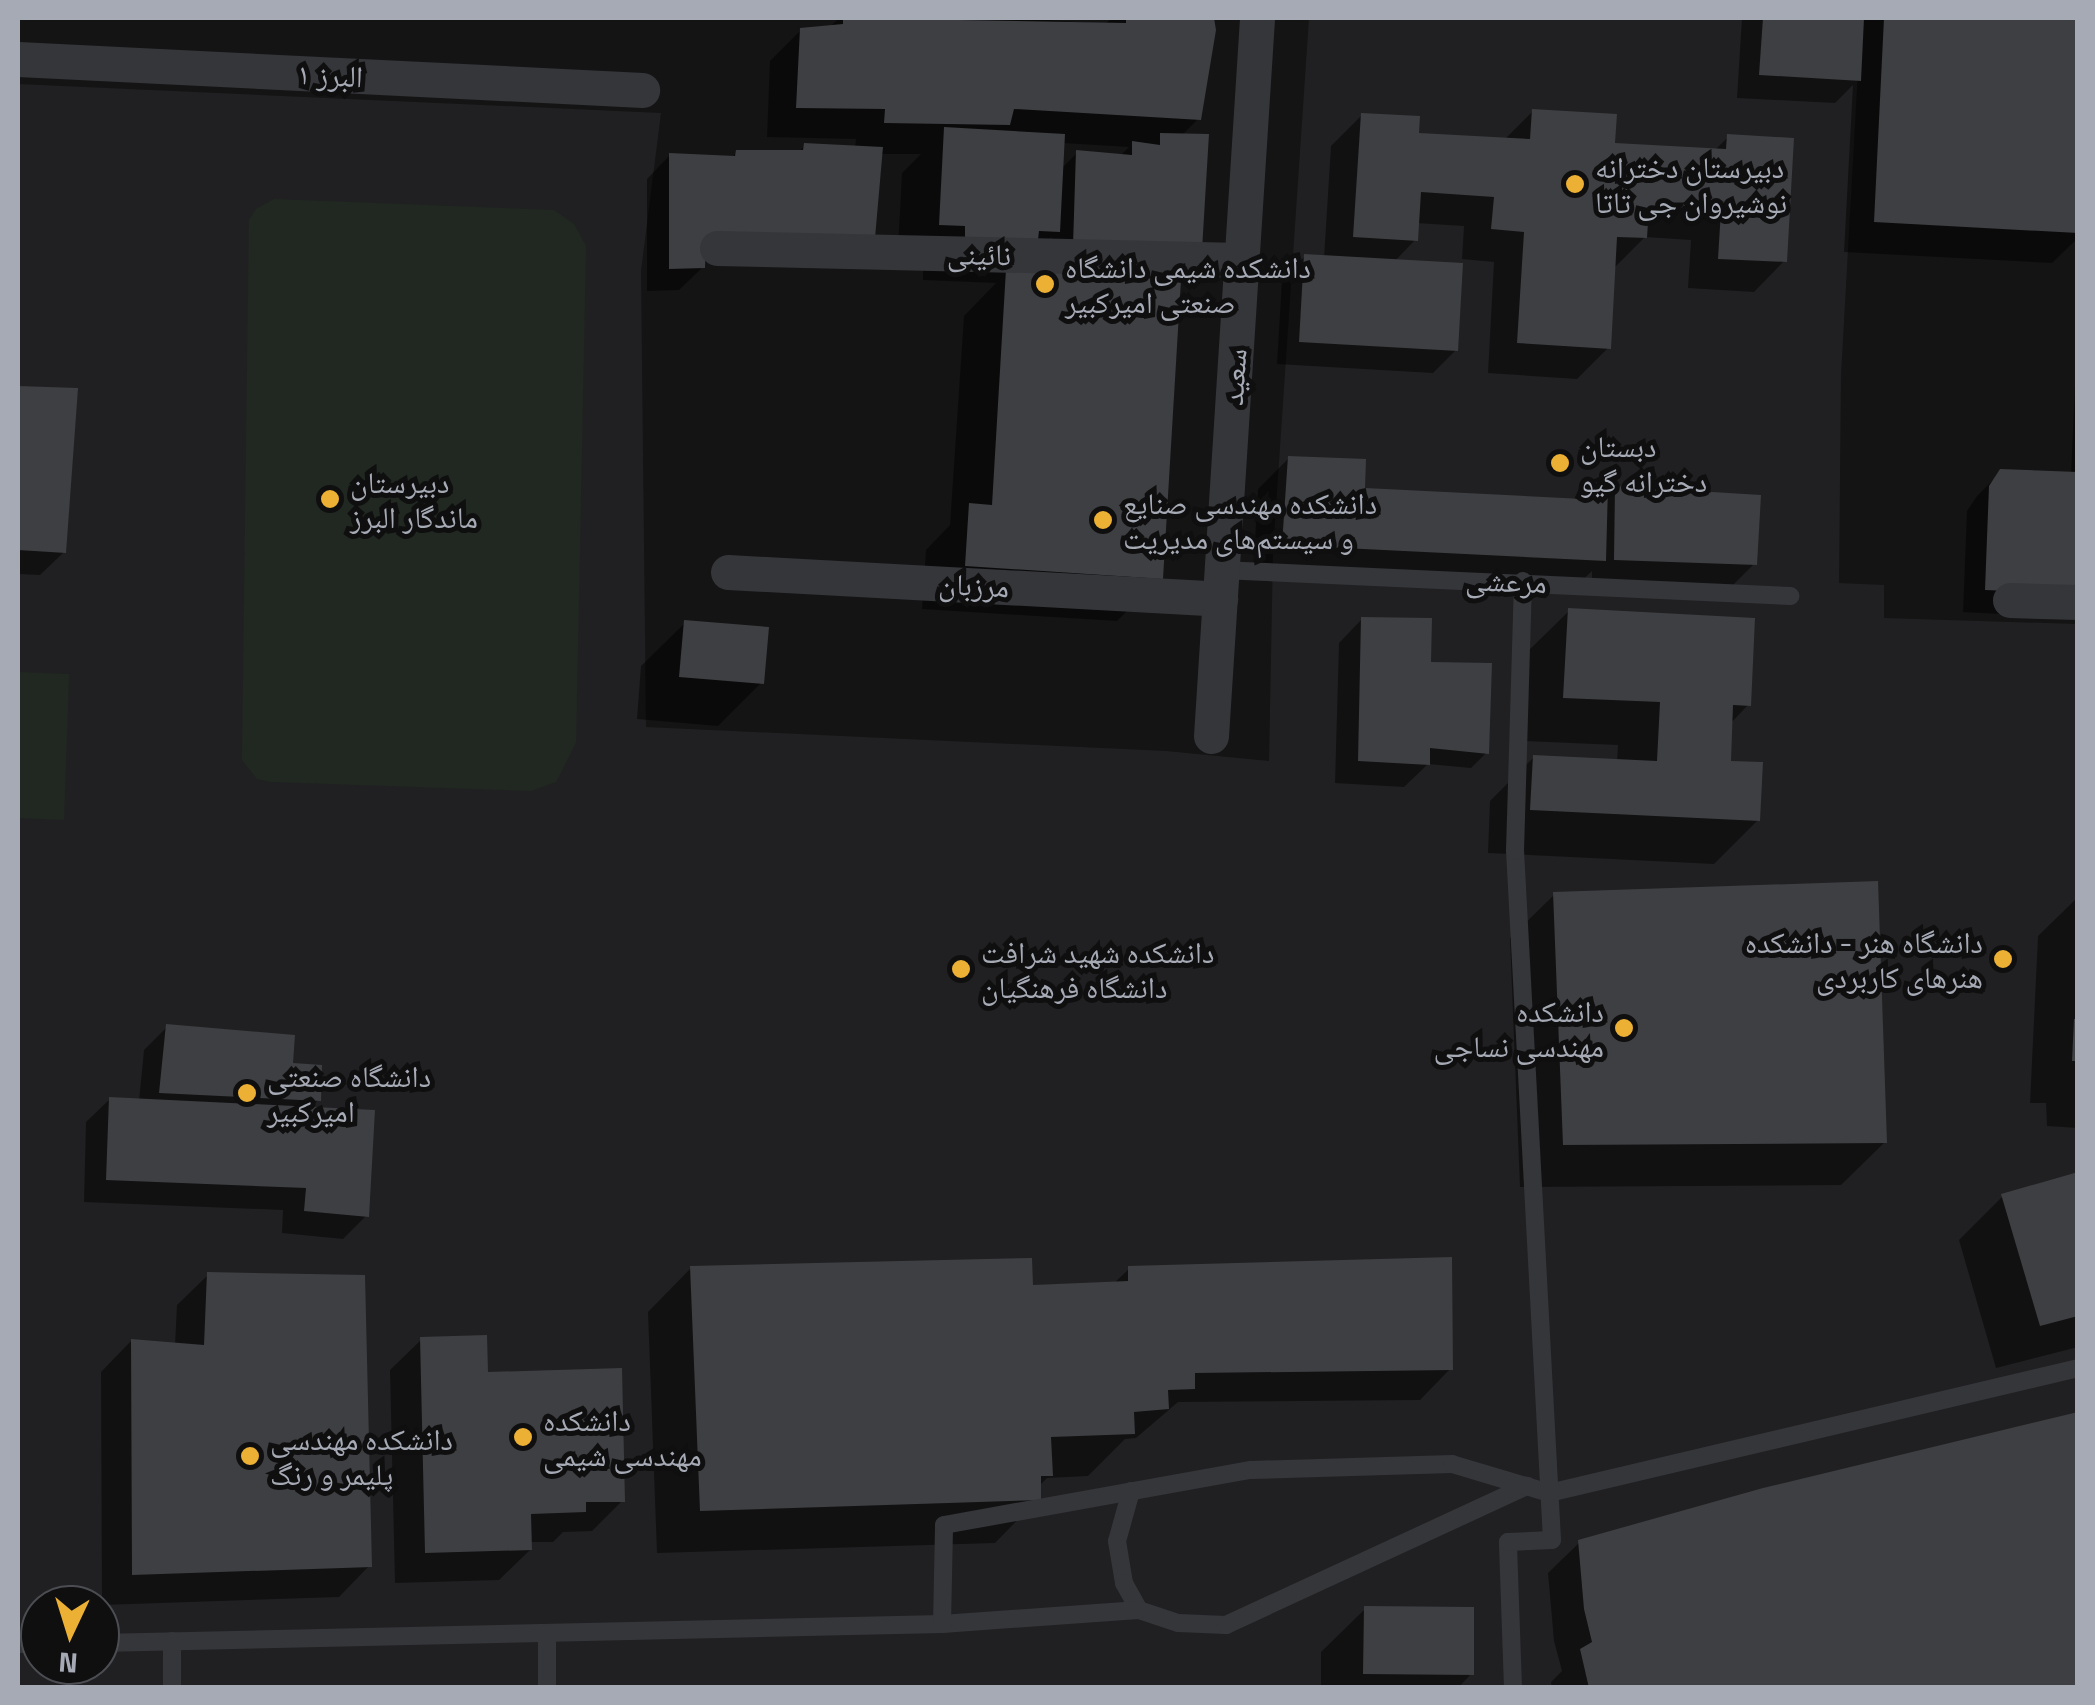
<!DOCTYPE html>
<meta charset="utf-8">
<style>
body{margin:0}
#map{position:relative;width:2095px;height:1705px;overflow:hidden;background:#141415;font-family:"Titillium Web","Noto Naskh Arabic",sans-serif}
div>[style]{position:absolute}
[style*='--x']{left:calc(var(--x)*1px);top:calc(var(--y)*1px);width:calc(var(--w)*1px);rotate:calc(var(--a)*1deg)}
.built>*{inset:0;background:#202022}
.green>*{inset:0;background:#202821}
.shadow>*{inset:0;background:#0007}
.building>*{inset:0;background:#3e3f42}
.service>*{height:18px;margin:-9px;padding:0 9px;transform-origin:9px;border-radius:9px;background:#35363a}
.minor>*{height:35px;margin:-17.5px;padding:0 17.5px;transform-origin:17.5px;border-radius:17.5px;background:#35363a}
.dots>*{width:28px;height:28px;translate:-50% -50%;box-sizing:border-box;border:5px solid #0f0f10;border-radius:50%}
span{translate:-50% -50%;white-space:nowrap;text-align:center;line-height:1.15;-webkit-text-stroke:10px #0f0f10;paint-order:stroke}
.street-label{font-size:30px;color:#a6aab5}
.poi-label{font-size:30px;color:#a6aab5}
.left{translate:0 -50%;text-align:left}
.right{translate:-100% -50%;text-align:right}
.frame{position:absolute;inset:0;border:20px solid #a6aab5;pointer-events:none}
.north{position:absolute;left:20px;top:1585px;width:100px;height:100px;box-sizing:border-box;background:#0f0f10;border:2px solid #4b4d52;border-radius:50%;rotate:184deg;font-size:28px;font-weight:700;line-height:40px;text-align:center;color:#a6aab5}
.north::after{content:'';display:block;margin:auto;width:35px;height:45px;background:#ecb035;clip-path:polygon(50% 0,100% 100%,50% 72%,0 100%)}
</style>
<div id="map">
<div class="built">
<i style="clip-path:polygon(evenodd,1309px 18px,1861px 18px,1841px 375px,1839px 583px,1884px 585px,1884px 618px,2077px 624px,2077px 1687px,18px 1688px,18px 84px,661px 113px,641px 271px,646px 727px,1166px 751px,1269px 761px,1273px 551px,1309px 18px,40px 1605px,100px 1605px,100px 1665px,40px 1665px,40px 1605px)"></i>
</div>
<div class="green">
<i style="clip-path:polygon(274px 199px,554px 210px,574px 224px,586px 246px,576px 742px,556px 782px,531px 791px,271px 782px,257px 779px,242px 760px,249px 220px,256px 209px)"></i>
<i style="clip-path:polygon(18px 672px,69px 674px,64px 820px,18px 818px)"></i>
</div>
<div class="shadow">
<i style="clip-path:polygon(evenodd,839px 18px,1019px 18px,1105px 24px,1112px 18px,1211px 18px,1214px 30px,1198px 119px,1051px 268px,1052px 237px,1016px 272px,1160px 578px,1117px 621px,922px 609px,926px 550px,950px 525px,964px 316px,996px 283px,923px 280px,923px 269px,897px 268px,902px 173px,921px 154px,880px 154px,703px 258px,703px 267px,679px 290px,647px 291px,647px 179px,670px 155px,731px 159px,737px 152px,798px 153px,805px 145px,855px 148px,856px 139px,767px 137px,770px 61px,801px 30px,829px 28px,839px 18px,1062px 143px,1129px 147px,1120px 156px,1077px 153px,1061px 169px,1062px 143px)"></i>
<i style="clip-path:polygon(1742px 18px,2078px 18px,2078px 238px,2052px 263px,1844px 252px,1853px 85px,1835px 103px,1737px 98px)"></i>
<i style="clip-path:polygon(1533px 111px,1612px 145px,1714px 151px,1728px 137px,1784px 261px,1754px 292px,1688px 288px,1691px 240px,1645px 237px,1613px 269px,1608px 348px,1577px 379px,1488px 373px,1494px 262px,1462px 259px,1464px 226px,1416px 223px,1415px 240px,1394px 262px,1456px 350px,1433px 373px,1277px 364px,1282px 280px,1305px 256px,1324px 258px,1331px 146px,1362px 115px,1416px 135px,1504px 140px)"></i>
<i style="clip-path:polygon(2078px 320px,2078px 618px,1963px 612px,1967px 511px,1977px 496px,2001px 472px,2071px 475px)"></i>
<i style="clip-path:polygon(18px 388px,75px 390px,64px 552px,40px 575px,18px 574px)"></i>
<i style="clip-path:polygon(1289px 458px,1363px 491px,1572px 501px,1585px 487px,1605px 499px,1616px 488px,1754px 564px,1731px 587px,1592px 582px,1592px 571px,1572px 590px,1253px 575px,1258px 489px)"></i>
<i style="clip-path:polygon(1569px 611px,1748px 705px,1730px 724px,1728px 763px,1758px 820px,1714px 864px,1488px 853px,1490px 801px,1534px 757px,1617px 761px,1618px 745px,1521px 741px,1525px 654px)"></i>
<i style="clip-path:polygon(1362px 619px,1429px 665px,1486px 753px,1471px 768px,1428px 764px,1404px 787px,1335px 783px,1339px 643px)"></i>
<i style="clip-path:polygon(685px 623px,761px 683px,718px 726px,637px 719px,641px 666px)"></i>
<i style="clip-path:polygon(1554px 895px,1885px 1142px,1841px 1185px,1520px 1187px,1510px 938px)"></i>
<i style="clip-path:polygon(2078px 897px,2078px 1128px,2047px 1126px,2046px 1103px,2030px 1103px,2038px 936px)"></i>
<i style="clip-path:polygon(167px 1027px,290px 1065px,318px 1100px,309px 1109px,366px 1216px,343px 1239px,282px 1233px,283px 1210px,84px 1202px,86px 1122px,110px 1099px,139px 1101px,144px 1050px)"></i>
<i style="clip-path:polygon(2078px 1175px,2078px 1347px,1996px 1368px,1959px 1240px,2003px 1196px)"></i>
<i style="clip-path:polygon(691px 1268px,1031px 1288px,1113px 1284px,1129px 1269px,1450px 1369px,1420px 1400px,1178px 1402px,1136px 1438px,1125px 1439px,1088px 1476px,1047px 1478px,1038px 1487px,1038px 1499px,995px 1543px,657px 1553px,648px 1312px)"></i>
<i style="clip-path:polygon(208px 1275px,369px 1566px,339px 1597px,102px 1605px,101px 1372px,131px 1341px,175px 1345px,177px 1305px)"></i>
<i style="clip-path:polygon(421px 1340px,485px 1374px,622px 1501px,592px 1531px,563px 1532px,553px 1542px,530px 1542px,530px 1550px,499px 1580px,395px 1583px,390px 1370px)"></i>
<i style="clip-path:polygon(1579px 1543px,2078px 1688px,1552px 1688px,1551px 1682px,1562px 1671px,1554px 1641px,1548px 1573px)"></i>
<i style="clip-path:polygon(1365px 1609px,1471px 1674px,1458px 1688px,1321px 1688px,1321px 1652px)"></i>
</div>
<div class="building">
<i style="clip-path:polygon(843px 18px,1126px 23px,1126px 18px,1214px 18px,1216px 30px,1201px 120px,1014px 109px,1010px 125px,884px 123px,885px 109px,796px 108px,800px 28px,843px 24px)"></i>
<i style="clip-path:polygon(1763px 18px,1864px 18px,1861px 81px,1759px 75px)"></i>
<i style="clip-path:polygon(1884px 18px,2078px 18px,2078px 233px,1874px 222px)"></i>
<i style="clip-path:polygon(1532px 109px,1617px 114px,1615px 143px,1726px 149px,1727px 134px,1794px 138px,1787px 262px,1718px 259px,1721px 210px,1649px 206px,1647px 238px,1617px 237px,1611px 349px,1517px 343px,1524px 232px,1491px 229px,1494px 197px,1421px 192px,1418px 241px,1353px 237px,1361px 113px,1420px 116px,1419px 133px,1530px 139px)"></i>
<i style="clip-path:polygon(944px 127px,1065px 134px,1060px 232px,1039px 231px,1038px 240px,965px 237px,965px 226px,939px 225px)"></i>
<i style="clip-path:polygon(1160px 133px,1209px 134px,1202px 250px,1073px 246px,1076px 150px,1132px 155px,1132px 141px,1160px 145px)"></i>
<i style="clip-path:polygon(804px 143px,883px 147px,875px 238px,706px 238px,705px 268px,669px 269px,669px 153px,735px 156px,736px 150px,803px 150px)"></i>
<i style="clip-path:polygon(1304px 254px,1463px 263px,1458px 351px,1299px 342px)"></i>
<i style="clip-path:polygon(1006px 269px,1181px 280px,1163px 579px,965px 566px,969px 503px,992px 505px)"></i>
<i style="clip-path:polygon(18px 386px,78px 388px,66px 553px,18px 550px)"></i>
<i style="clip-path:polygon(1288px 456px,1366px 459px,1365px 488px,1583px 499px,1584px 485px,1608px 486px,1606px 561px,1282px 545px)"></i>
<i style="clip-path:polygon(2000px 469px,2078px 472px,2078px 594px,1985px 590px,1989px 486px)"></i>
<i style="clip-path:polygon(1615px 486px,1761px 495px,1757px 565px,1614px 560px)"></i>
<i style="clip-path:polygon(1568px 608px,1755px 618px,1751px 706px,1733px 705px,1731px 761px,1763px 762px,1760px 821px,1530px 810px,1533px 755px,1657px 761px,1660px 702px,1563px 698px)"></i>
<i style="clip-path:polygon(1361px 617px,1432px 618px,1431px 662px,1492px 663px,1489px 754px,1430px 748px,1430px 765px,1358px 761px)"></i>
<i style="clip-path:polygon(684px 620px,769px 627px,764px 684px,679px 677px)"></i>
<i style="clip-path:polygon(1878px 881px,1887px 1143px,1563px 1145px,1553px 892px)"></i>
<i style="clip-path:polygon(2074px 1019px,2078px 1019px,2078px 1061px,2072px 1061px)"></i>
<i style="clip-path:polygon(166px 1024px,295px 1035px,293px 1063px,322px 1065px,321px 1101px,159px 1093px)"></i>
<i style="clip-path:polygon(109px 1097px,375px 1110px,369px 1217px,304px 1211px,306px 1188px,106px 1180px)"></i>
<i style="clip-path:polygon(2078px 1172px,2078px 1316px,2040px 1326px,2001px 1194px)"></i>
<i style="clip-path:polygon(1452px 1257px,1453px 1370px,1195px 1373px,1195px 1389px,1168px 1390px,1169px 1409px,1134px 1412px,1135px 1434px,1051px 1437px,1053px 1476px,1041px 1476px,1041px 1500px,700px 1511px,690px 1266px,1032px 1258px,1033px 1285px,1128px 1281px,1128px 1266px)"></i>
<i style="clip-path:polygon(207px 1272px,365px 1275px,372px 1567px,132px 1575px,131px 1339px,204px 1345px)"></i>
<i style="clip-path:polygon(487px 1335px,488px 1372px,622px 1368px,625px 1502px,586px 1502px,586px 1512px,531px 1514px,532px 1550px,425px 1553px,420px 1337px)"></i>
<i style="clip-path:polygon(2078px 1412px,2078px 1688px,1589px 1688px,1580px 1649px,1592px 1642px,1584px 1609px,1578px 1540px,1763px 1488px)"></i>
<i style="clip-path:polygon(1364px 1606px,1474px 1607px,1474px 1675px,1363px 1674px)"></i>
</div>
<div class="service">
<i style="--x:1221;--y:570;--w:570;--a:2.62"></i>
<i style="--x:1131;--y:1491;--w:52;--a:105.6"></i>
<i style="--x:1117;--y:1541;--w:43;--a:80.5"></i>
<i style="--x:1124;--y:1583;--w:31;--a:61"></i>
<i style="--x:1139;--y:1610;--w:41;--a:18.4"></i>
<i style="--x:1178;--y:1623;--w:48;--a:2.4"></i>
<i style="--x:1226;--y:1625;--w:332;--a:-24.8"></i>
<i style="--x:942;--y:1624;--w:197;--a:-4.1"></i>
<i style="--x:172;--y:1641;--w:47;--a:90"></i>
<i style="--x:100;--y:1643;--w:842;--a:-1.29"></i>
<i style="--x:942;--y:1624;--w:99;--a:-88.8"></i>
<i style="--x:944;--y:1525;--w:312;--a:-10.2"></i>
<i style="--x:1251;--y:1470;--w:201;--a:-1.7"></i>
<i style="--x:1452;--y:1464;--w:101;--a:16.6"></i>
<i style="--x:1549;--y:1493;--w:544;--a:-13.29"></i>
<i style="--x:18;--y:1644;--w:22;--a:0"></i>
<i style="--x:547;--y:1688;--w:55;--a:-90"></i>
<i style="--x:1513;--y:1688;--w:146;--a:-92"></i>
<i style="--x:1508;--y:1542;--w:44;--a:-2.6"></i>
<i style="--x:1552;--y:1540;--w:690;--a:-93.07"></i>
<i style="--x:1515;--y:851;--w:270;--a:-88.3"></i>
</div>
<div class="minor">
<i style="--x:18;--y:59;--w:625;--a:2.84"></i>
<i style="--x:717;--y:248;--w:524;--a:1.31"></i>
<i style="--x:728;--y:572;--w:493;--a:3.1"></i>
<i style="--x:2010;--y:600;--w:68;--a:1.7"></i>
<i style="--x:1211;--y:736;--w:719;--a:-86.33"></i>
</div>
<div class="dots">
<i style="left:1575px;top:184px;background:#ecb035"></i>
<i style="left:1045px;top:284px;background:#ecb035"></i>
<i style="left:1560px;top:463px;background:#ecb035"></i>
<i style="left:330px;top:499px;background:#ecb035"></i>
<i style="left:1103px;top:520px;background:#ecb035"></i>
<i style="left:2003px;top:959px;background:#ecb035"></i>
<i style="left:961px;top:969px;background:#ecb035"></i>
<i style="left:1624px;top:1028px;background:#ecb035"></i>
<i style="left:247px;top:1093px;background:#ecb035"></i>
<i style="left:523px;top:1437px;background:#ecb035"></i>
<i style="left:250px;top:1456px;background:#ecb035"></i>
</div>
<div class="street-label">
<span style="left:330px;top:75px;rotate:3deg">البرز ۱</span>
<span style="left:979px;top:254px;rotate:1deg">نائینی</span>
<span style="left:1234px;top:377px;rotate:-86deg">سعید</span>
<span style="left:1506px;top:581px;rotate:2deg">مرعشی</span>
<span style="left:974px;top:585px;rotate:3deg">مرزبان</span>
</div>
<div class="poi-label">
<span class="left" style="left:1595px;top:184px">دبیرستان دخترانه<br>نوشیروان جی تاتا</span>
<span class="left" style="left:1065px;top:284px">دانشکده شیمی دانشگاه<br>صنعتی امیرکبیر</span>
<span class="left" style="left:1580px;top:463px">دبستان<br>دخترانه گیو</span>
<span class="left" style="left:350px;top:499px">دبیرستان<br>ماندگار البرز</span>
<span class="left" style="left:1123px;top:520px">دانشکده مهندسی صنایع<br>و سیستم‌های مدیریت</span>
<span class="right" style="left:1983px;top:959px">دانشگاه هنر - دانشکده<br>هنرهای کاربردی</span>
<span class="left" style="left:981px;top:969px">دانشکده شهید شرافت<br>دانشگاه فرهنگیان</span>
<span class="right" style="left:1604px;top:1028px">دانشکده<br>مهندسی نساجی</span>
<span class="left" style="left:267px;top:1093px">دانشگاه صنعتی<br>امیرکبیر</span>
<span class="left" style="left:543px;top:1437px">دانشکده<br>مهندسی شیمی</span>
<span class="left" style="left:270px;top:1456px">دانشکده مهندسی<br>پلیمر و رنگ</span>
</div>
<div class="frame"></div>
<div class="north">N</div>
</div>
